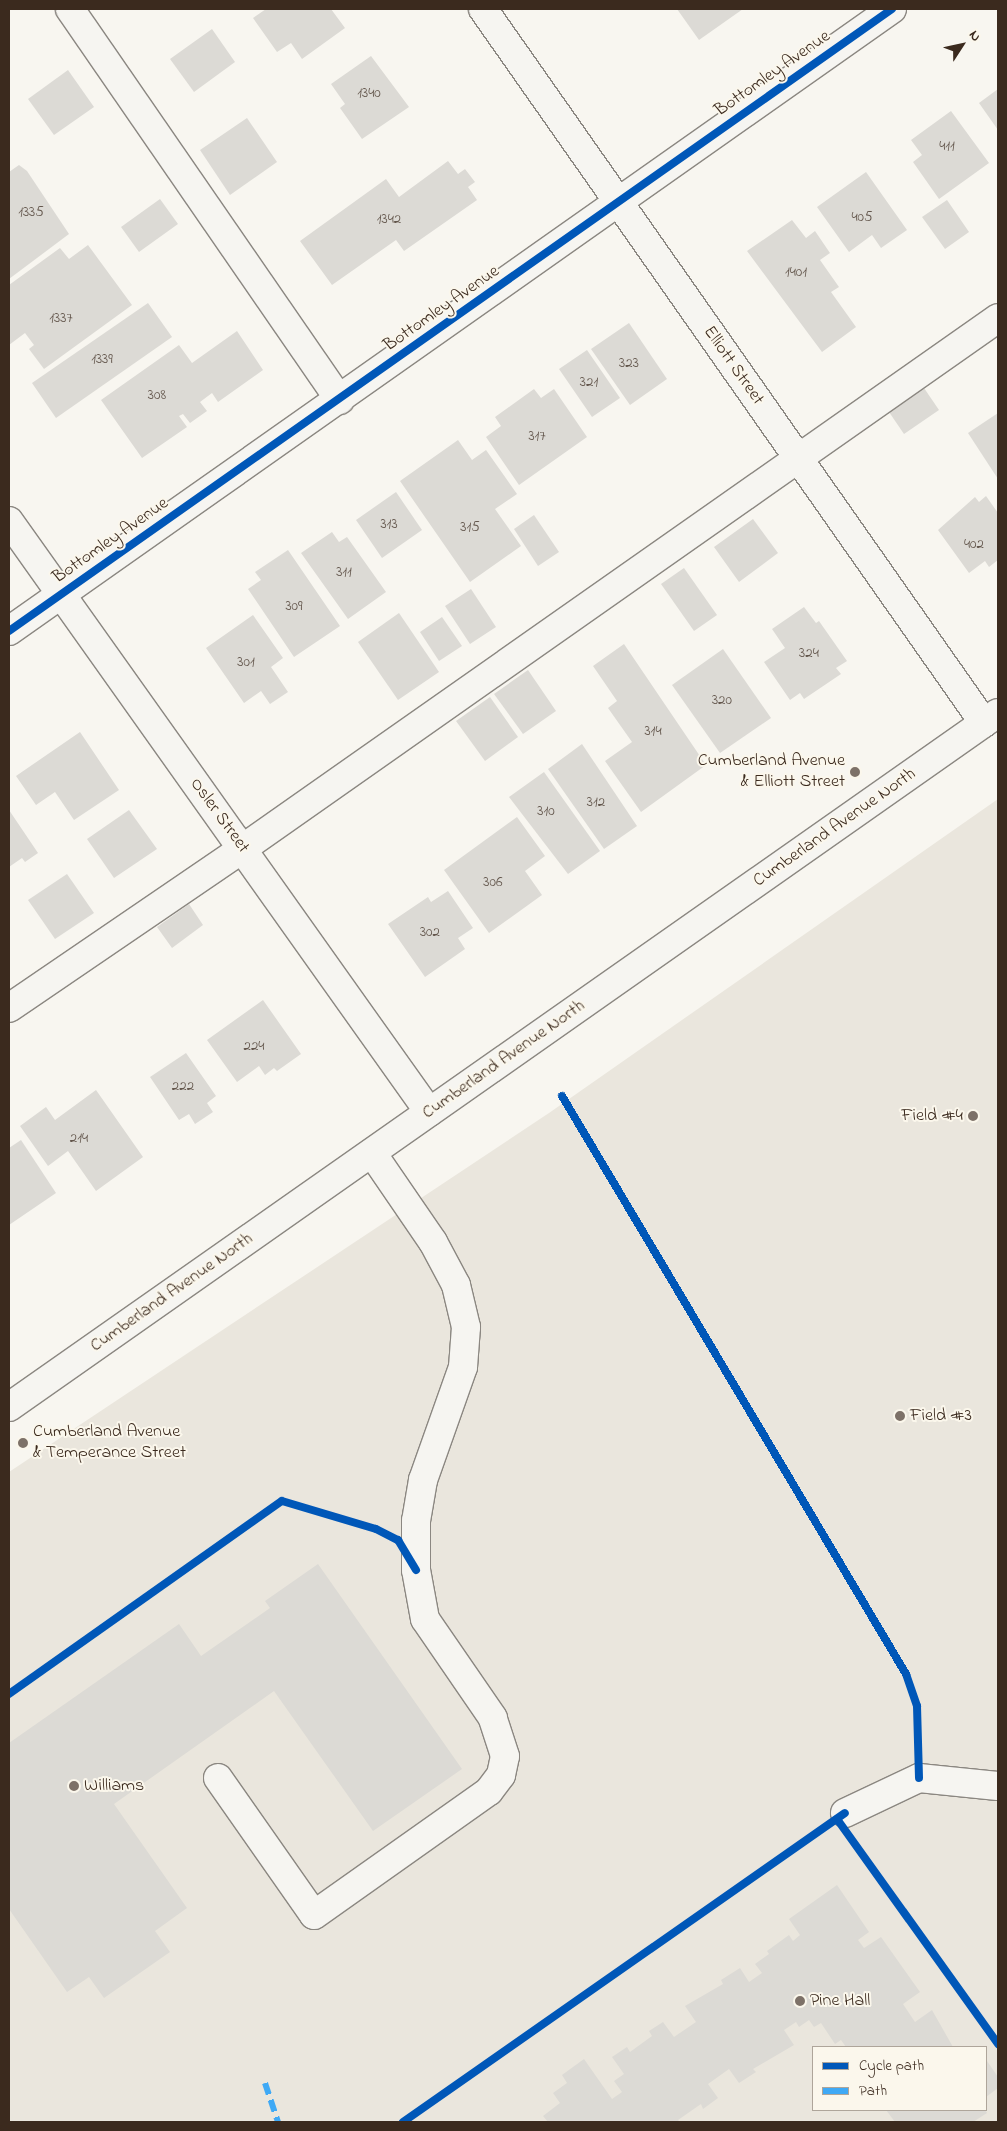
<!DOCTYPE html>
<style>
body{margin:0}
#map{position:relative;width:1007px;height:2131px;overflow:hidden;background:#f8f6f0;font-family:"Indie Flower",sans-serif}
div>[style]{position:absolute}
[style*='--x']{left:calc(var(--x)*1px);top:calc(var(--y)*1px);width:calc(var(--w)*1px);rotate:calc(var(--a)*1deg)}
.green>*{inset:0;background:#eae6dd}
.building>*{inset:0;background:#dcdad5}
.roads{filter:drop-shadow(1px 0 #8b8781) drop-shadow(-1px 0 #8b8781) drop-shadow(0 1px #8b8781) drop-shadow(0 -1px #8b8781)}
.minor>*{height:28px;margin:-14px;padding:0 14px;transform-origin:14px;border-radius:14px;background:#f6f5f1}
.major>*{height:28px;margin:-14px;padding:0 14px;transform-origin:14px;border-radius:14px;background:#f6f5f1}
.quiet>*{height:6px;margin-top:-3px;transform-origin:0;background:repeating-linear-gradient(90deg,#3fa9f5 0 12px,transparent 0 18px)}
.cycleway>*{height:8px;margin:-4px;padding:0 4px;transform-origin:4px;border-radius:4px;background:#0057b8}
.dots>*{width:14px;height:14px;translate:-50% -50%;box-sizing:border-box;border:2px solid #fbf7ec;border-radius:50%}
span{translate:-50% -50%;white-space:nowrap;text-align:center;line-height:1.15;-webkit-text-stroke:4px #fbf7ec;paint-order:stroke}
.number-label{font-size:15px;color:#63564c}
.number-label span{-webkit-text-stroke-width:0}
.street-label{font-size:18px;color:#3b2a1e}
.poi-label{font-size:18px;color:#3b2a1e}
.right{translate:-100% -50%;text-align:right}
.left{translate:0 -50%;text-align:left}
.frame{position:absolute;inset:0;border:10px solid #3b2a1e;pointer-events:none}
.legend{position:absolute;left:812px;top:2046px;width:175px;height:65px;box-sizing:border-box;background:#fbf7ec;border:1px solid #aea59a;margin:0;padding:6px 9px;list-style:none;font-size:15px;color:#3b2a1e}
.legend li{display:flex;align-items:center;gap:10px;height:25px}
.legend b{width:25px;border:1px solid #aea59a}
.north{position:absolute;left:937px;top:20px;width:50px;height:50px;-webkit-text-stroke:4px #fbf7ec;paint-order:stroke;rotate:55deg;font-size:14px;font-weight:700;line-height:20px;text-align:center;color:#3b2a1e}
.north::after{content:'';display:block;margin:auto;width:18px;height:22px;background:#3b2a1e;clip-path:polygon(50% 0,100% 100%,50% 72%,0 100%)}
</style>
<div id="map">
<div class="green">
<i style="clip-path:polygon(evenodd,998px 799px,998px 2122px,9px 2122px,9px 1472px,549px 1113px,998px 799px,813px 2047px,986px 2047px,986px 2110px,813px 2110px,813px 2047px)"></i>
</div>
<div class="building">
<i style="clip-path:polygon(266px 9px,331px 9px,345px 28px,302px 59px,291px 43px,277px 52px,253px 18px)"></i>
<i style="clip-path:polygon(677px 9px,743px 9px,699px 40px)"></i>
<i style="clip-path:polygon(212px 29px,235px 62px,194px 92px,170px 59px)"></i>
<i style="clip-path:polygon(371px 56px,409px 107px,362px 139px,340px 108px,345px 104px,331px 84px)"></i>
<i style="clip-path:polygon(68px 70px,94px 107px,54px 135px,28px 99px)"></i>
<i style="clip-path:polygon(998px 89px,998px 130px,979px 103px)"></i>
<i style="clip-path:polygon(951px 111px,989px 163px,939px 199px,913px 162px,922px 155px,911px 140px)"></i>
<i style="clip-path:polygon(247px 118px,277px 162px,230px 195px,200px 150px)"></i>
<i style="clip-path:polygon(448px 161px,458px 174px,465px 169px,475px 182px,468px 187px,477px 200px,404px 251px,396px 240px,332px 285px,300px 241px,386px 179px,399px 197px)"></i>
<i style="clip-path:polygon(19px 165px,27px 171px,69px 234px,9px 279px,9px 172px)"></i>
<i style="clip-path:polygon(866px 172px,907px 230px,881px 248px,872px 235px,849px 252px,817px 207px)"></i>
<i style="clip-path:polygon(160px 199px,178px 224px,139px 252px,121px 227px)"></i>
<i style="clip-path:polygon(947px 200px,969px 232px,945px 249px,922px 217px)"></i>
<i style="clip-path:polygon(792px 220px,806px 238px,815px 231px,830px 253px,820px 260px,839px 287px,831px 292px,856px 327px,822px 352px,747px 251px)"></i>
<i style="clip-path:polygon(88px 245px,132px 305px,44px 369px,29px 349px,34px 345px,25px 333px,9px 345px,9px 285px,60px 248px,69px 259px)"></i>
<i style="clip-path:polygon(148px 303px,172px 337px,56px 418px,32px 383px)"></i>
<i style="clip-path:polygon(629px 323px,667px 379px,630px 405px,591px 349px)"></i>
<i style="clip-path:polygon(237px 331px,263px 370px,218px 402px,212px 393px,200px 402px,207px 411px,190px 423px,183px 414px,179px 416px,187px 427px,142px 458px,101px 400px,179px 345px,192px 363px)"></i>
<i style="clip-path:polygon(587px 350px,620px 398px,592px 417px,559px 369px)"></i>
<i style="clip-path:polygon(924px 388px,939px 410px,904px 434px,889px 412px)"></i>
<i style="clip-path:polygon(534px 389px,541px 398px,554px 389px,587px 437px,519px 485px,486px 437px,501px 426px,495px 417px)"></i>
<i style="clip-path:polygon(998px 413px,998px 479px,968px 433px)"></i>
<i style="clip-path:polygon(458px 440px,472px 460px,486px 450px,517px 494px,495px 509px,521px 546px,470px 582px,400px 481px)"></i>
<i style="clip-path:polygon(396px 492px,422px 530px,382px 558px,356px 520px)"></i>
<i style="clip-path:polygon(986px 496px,998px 513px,998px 560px,989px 567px,985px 561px,969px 573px,938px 530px,975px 497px,979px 502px)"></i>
<i style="clip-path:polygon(534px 515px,559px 552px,538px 566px,514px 529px)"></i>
<i style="clip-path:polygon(753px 519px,778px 553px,739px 582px,714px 547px)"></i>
<i style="clip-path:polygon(332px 532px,339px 542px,347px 537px,386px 592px,348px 619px,301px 553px)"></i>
<i style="clip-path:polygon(288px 550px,340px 626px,294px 657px,248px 589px,261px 580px,255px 572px)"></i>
<i style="clip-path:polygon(684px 568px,717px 615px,694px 631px,661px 584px)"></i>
<i style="clip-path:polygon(471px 589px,496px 627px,470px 644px,445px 606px)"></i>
<i style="clip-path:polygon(804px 607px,816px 623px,819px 621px,847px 661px,836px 668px,841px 674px,804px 699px,800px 693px,790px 700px,764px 662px,785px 648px,772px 629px)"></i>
<i style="clip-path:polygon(399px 613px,439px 672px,398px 700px,358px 642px)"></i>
<i style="clip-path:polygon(253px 615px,283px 658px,271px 667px,288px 692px,270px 704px,261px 691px,244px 703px,206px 648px)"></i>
<i style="clip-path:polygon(442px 617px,462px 646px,439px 661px,420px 632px)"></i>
<i style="clip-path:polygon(624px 644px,706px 765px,641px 812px,605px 761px,632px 742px,608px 708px,617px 701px,593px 666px)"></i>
<i style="clip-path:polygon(723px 649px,771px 718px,720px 753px,672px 685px)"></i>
<i style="clip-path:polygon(528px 670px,556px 711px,523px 734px,494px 694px)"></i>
<i style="clip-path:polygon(490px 697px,518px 737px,485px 761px,456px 721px)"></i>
<i style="clip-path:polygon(80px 732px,119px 790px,74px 820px,55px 792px,36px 805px,16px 776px)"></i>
<i style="clip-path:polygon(582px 744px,637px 826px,604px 849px,548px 769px)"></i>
<i style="clip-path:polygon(544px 772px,600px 851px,568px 874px,509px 797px)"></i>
<i style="clip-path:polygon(9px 810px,38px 853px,25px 862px,22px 858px,9px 867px)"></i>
<i style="clip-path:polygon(129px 810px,157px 849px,114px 878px,87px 839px)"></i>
<i style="clip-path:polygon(517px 817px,545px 856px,525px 871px,542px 895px,489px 933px,444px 870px)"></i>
<i style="clip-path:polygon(67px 874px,94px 913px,55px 939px,28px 900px)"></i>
<i style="clip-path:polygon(448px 891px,473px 928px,458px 938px,465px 949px,425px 977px,388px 924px,428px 897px,431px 902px)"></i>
<i style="clip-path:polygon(189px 904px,203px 925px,172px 948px,157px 927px)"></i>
<i style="clip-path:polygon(263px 1000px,301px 1054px,277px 1071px,274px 1068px,265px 1075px,259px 1066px,237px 1082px,207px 1040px)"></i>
<i style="clip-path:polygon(186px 1053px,216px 1096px,207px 1103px,213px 1112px,195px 1124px,189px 1114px,179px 1120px,150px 1077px)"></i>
<i style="clip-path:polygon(96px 1090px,143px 1157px,96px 1191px,68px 1151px,48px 1166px,20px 1126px,46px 1107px,55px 1120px)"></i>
<i style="clip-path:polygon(21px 1140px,56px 1193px,9px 1225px,9px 1148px)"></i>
<i style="clip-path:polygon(318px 1564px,462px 1769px,373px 1831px,274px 1691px,114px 1804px,187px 1908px,155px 1931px,170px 1952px,104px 1998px,89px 1977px,67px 1992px,9px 1909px,9px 1743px,179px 1624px,201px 1656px,270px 1608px,265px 1601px)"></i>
<i style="clip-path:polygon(837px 1885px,869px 1932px,858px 1940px,864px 1948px,881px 1937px,920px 1992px,903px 2004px,915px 2022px,932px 2010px,953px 2047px,846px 2047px,841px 2040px,835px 2044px,821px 2023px,814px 2027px,809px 2020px,799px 2027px,796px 2022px,784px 2030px,794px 2045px,753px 2069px,756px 2072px,739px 2083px,729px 2069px,708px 2084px,718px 2098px,703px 2109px,701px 2104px,678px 2120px,680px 2122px,548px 2122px,543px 2116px,560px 2103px,553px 2093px,567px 2083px,562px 2075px,584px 2059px,612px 2099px,622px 2092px,614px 2081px,624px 2074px,612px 2057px,627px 2047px,630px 2052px,652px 2036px,649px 2031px,663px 2022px,674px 2037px,696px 2022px,685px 2006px,723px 1984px,721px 1980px,740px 1968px,749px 1982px,762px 1973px,755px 1964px,769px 1954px,767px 1951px,789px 1935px,793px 1941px,800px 1935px,789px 1919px)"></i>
<i style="clip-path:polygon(987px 2061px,998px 2077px,998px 2088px,986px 2097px)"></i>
<i style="clip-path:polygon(886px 2110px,985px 2110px,987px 2113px,973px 2122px,895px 2122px)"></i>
</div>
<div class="roads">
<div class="minor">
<i style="--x:70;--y:9;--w:475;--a:55.4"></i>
<i style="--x:483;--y:9;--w:872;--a:54.94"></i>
<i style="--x:9;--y:521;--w:725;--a:54.6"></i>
<i style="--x:9;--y:631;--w:1080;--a:-35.16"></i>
<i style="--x:9;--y:1008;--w:282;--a:-34.3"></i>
<i style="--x:242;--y:849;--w:924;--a:-35.08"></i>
<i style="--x:218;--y:1778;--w:167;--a:55"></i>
<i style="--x:314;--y:1915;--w:214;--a:-35.3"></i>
<i style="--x:489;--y:1791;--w:20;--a:-53"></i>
<i style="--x:501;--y:1775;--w:19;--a:-78"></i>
<i style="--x:505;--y:1756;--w:40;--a:-108"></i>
<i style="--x:493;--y:1718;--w:120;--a:-124.5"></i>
<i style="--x:425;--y:1619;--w:50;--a:-100.4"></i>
<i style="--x:416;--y:1570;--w:49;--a:-90"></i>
<i style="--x:416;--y:1521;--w:42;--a:-80.3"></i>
<i style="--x:423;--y:1480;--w:120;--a:-70.5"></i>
<i style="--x:463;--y:1367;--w:40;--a:-85.7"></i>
<i style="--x:466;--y:1327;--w:43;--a:-103.4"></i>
<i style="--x:456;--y:1285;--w:49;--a:-118.1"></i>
<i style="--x:433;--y:1242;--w:108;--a:-124.4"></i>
<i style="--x:845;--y:1813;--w:82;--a:-25.3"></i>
<i style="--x:919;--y:1778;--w:79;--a:5.8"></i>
</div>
<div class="major">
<i style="--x:9;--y:1407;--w:1208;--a:-35.06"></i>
</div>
</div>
<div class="quiet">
<i style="--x:265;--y:2083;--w:41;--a:71.6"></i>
</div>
<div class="cycleway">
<i style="--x:9;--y:631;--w:1080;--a:-35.16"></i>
<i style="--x:562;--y:1096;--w:673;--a:59.24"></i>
<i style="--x:906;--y:1674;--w:34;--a:71"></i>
<i style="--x:917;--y:1706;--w:72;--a:88.4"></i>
<i style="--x:9;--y:1694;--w:334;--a:-35.3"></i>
<i style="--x:282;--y:1501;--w:98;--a:16.6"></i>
<i style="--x:376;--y:1529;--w:25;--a:27"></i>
<i style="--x:398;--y:1540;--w:35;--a:59"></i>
<i style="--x:837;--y:1819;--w:277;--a:54.4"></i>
<i style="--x:403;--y:2122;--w:539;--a:-34.96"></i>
</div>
<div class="dots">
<i style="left:855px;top:772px;background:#7d7168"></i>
<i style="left:973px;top:1116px;background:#7d7168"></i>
<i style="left:900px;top:1416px;background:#7d7168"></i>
<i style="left:23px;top:1443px;background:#7d7168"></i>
<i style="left:74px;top:1786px;background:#7d7168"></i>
<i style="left:800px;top:2001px;background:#7d7168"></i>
</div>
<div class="number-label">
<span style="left:369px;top:94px">1340</span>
<span style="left:947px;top:147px">411</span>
<span style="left:31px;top:213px">1335</span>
<span style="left:862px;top:218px">405</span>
<span style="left:389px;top:220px">1342</span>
<span style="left:796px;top:273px">1401</span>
<span style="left:61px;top:319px">1337</span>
<span style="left:102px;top:360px">1339</span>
<span style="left:629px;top:364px">323</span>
<span style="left:589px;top:383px">321</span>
<span style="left:157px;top:396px">308</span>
<span style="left:537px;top:437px">317</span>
<span style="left:389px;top:525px">313</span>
<span style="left:470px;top:528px">315</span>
<span style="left:974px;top:545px">402</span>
<span style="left:344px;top:573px">311</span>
<span style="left:294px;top:607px">309</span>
<span style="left:809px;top:654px">324</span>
<span style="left:246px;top:663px">301</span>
<span style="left:722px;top:701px">320</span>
<span style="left:653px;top:732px">314</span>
<span style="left:596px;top:803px">312</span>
<span style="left:546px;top:812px">310</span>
<span style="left:493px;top:883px">306</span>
<span style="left:430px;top:933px">302</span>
<span style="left:254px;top:1047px">224</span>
<span style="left:183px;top:1087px">222</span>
<span style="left:79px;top:1139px">214</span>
</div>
<div class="street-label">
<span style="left:773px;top:74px;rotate:-35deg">Bottomley Avenue</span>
<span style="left:442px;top:309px;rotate:-35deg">Bottomley Avenue</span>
<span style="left:733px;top:366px;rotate:55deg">Elliott Street</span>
<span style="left:111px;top:541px;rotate:-35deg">Bottomley Avenue</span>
<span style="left:219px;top:816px;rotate:54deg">Osler Street</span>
<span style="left:835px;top:828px;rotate:-35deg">Cumberland Avenue North</span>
<span style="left:504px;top:1060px;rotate:-35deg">Cumberland Avenue North</span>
<span style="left:172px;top:1293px;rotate:-35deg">Cumberland Avenue North</span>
</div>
<div class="poi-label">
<span class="right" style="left:845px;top:772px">Cumberland Avenue<br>&amp; Elliott Street</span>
<span class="right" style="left:963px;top:1116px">Field #4</span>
<span class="left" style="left:910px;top:1416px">Field #3</span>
<span class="left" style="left:33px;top:1443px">Cumberland Avenue<br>&amp; Temperance Street</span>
<span class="left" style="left:84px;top:1786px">Williams</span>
<span class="left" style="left:810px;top:2001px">Pine Hall</span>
</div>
<div class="frame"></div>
<ul class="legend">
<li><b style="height:6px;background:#0057b8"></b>Cycle path</li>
<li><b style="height:6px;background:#3fa9f5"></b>Path</li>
</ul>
<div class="north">N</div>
</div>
